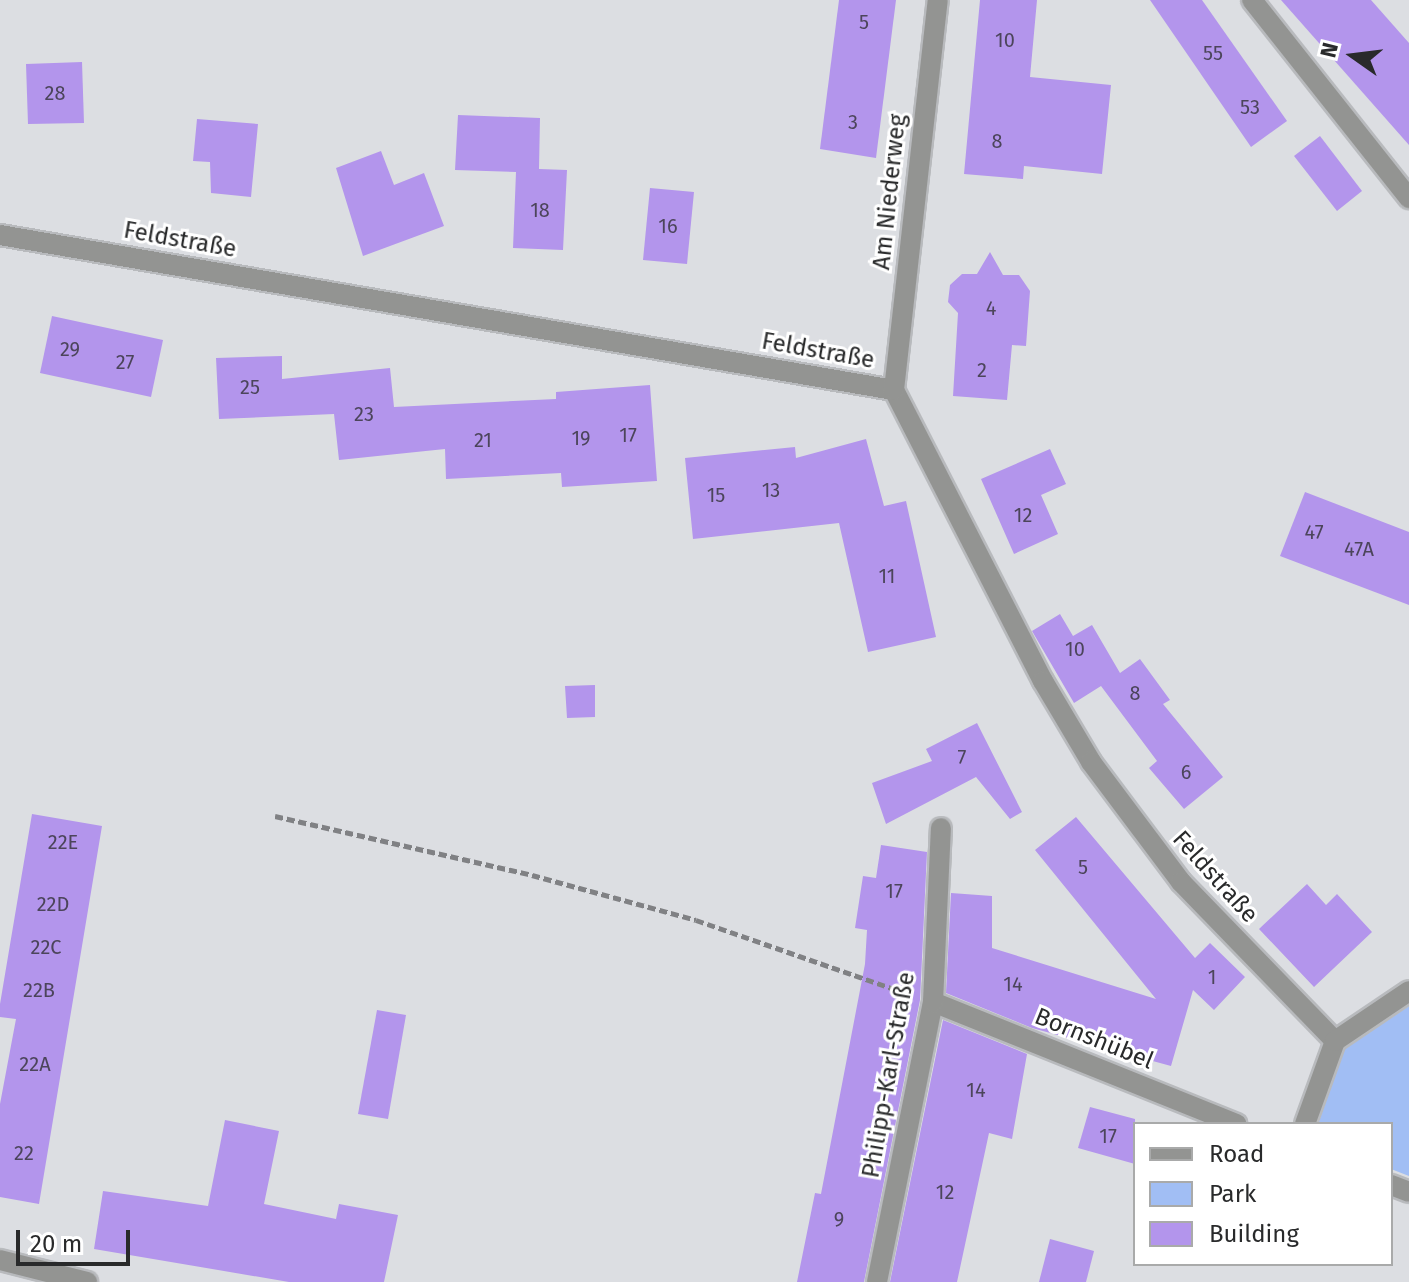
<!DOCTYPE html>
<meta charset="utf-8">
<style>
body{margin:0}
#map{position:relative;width:1409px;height:1282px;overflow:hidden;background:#dcdee2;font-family:"Fira Sans",sans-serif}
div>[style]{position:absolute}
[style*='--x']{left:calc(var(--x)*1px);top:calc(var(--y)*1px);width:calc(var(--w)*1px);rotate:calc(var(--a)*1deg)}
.green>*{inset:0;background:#a1bef4}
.building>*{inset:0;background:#b395ec}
.path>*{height:5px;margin-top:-2.5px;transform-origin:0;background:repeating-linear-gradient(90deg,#808184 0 8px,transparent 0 12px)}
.roads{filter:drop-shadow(2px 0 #b8babd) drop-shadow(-2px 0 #b8babd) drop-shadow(0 2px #b8babd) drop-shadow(0 -2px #b8babd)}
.street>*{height:20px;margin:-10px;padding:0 10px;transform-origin:10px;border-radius:10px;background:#939492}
span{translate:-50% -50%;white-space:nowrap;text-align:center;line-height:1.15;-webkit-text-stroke:6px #fff;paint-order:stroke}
.number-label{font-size:20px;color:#4c455b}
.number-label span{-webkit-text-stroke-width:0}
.street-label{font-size:24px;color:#292a2b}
.legend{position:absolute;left:1133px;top:1122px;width:260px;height:144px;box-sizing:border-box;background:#fff;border:2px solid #a9aaaa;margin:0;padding:10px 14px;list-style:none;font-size:24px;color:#292a2b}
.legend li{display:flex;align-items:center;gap:16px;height:40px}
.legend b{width:40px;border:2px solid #a9aaaa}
.north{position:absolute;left:1313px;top:16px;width:80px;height:80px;-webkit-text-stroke:6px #fff;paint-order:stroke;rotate:284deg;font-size:22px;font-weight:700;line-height:32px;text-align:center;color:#292a2b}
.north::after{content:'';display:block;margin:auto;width:28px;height:36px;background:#292a2b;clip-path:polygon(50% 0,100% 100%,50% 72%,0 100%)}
.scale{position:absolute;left:16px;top:1230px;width:114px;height:36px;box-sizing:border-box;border:4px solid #292a2b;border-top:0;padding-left:10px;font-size:24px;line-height:28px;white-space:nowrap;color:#292a2b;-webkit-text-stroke:6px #fff;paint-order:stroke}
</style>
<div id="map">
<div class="green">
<i style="clip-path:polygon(1409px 1006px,1409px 1176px,1391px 1169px,1391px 1124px,1318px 1124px,1344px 1049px)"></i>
</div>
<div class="building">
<i style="clip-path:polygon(839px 0,896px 0,876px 158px,820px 149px)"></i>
<i style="clip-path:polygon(980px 0,1037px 0,1030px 77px,1111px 85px,1102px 174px,1024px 166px,1023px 179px,964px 174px)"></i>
<i style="clip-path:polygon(1150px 0,1202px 0,1287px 121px,1251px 147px)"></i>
<i style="clip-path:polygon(1281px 0,1371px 0,1409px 43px,1409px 145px)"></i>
<i style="clip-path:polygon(82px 62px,84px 123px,28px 124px,26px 64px)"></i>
<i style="clip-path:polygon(458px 115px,540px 118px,539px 169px,567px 170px,563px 250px,513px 248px,516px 172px,455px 170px)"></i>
<i style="clip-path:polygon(197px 119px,258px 124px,251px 197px,211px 193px,210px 162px,193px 161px)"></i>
<i style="clip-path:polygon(1320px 136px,1362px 191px,1337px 211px,1294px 156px)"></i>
<i style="clip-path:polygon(381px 151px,394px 185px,424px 173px,444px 226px,363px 256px,336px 168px)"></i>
<i style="clip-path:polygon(650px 188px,694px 192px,687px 264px,643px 260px)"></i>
<i style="clip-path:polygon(990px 252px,1003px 275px,1019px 275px,1030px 291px,1026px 346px,1012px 345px,1007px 400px,953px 396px,958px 313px,948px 302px,950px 285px,962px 274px,977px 274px)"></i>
<i style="clip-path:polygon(52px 316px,163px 340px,151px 397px,40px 373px)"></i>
<i style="clip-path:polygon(282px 356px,282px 379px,390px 368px,394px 407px,556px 399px,556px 392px,650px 385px,657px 481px,562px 487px,561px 473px,446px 479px,445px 449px,339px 460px,334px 414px,219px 419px,216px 358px)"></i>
<i style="clip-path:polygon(866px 439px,884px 506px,906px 501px,936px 637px,868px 652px,839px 523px,693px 539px,685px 458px,795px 447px,796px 458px)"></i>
<i style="clip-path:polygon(1050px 449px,1066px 484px,1041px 495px,1058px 534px,1014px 554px,981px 479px)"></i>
<i style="clip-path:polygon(1305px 492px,1409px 532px,1409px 605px,1280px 556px)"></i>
<i style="clip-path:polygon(1060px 614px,1073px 636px,1092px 625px,1120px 673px,1140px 659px,1170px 700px,1163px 704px,1223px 777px,1184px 809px,1149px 768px,1157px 761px,1101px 686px,1074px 703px,1032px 631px)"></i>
<i style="clip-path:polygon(595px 685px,595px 717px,567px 718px,565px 686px)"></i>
<i style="clip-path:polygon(977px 723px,1022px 812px,1010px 819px,976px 777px,886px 824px,872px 783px,932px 761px,926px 749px)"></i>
<i style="clip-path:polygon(32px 814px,102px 826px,39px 1204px,0 1197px,0 1104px,16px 1019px,0 1017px,0 1004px)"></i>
<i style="clip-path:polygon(1076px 817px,1195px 958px,1210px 943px,1245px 977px,1214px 1010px,1193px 990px,1171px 1066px,1032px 1028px,946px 993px,951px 893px,992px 896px,992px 948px,1156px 999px,1035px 850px)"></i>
<i style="clip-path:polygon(881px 845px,927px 852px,920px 1000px,864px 1282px,797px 1282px,815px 1193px,821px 1194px,865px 964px,867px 930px,855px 928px,863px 876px,876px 878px)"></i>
<i style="clip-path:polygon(1307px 884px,1326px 905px,1337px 894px,1372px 932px,1314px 987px,1259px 929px)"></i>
<i style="clip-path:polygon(377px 1010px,406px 1015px,388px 1119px,358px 1114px)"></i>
<i style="clip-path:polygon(943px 1020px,1027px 1054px,1012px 1139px,989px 1133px,957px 1282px,890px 1282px)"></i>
<i style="clip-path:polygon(1090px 1107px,1135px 1119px,1135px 1164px,1078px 1148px)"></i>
<i style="clip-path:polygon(225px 1120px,279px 1131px,264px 1204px,336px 1219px,339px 1204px,398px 1215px,384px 1282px,289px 1282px,94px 1249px,103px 1191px,208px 1206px)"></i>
<i style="clip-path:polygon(1050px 1239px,1094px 1251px,1086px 1282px,1039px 1282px)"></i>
</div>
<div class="path">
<i style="--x:275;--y:816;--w:264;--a:12.9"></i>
<i style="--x:532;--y:875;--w:170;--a:15.3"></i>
<i style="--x:696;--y:920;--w:222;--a:19.2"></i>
</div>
<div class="roads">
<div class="street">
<i style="--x:1252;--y:0;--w:253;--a:51.6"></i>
<i style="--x:0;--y:235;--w:907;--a:9.84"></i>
<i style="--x:894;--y:390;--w:327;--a:62.9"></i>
<i style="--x:1043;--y:681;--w:94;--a:59.3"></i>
<i style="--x:1091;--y:762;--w:150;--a:53.1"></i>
<i style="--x:1181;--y:882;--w:221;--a:45.9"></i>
<i style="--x:894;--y:390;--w:392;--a:-83.6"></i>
<i style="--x:933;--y:1002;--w:327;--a:21.9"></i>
<i style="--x:1305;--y:1124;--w:88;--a:-70.1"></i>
<i style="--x:1335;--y:1041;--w:89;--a:-34"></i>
<i style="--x:1391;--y:1185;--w:19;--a:21"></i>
<i style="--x:0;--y:1260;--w:90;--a:14.2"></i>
<i style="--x:877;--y:1282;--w:286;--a:-78.7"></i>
<i style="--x:933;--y:1002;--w:174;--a:-87.4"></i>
</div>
</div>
<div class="number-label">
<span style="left:864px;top:22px">5</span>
<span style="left:1005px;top:40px">10</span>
<span style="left:1213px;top:53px">55</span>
<span style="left:55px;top:93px">28</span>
<span style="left:1250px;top:107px">53</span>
<span style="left:853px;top:122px">3</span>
<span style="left:997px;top:141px">8</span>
<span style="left:540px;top:210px">18</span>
<span style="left:668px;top:226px">16</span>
<span style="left:991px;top:308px">4</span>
<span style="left:70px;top:349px">29</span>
<span style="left:125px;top:362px">27</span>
<span style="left:982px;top:370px">2</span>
<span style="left:250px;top:387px">25</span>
<span style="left:364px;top:414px">23</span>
<span style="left:628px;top:435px">17</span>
<span style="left:581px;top:438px">19</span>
<span style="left:483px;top:440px">21</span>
<span style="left:771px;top:490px">13</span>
<span style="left:716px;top:495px">15</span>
<span style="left:1023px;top:515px">12</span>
<span style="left:1314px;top:532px">47</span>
<span style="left:1359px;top:549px">47A</span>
<span style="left:887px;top:576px">11</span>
<span style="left:1075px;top:649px">10</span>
<span style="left:1135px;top:693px">8</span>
<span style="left:962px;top:757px">7</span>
<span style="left:1186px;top:772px">6</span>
<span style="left:63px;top:842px">22E</span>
<span style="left:1083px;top:867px">5</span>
<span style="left:894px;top:891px">17</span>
<span style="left:53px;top:904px">22D</span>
<span style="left:46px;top:947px">22C</span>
<span style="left:1212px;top:977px">1</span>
<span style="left:1013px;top:984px">14</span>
<span style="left:39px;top:990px">22B</span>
<span style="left:35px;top:1064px">22A</span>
<span style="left:976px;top:1090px">14</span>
<span style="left:1108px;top:1136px">17</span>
<span style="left:24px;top:1153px">22</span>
<span style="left:945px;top:1192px">12</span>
<span style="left:839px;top:1219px">9</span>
</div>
<div class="street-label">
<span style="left:890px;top:192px;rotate:-84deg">Am Niederweg</span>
<span style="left:180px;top:240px;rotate:10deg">Feldstraße</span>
<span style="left:818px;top:351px;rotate:10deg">Feldstraße</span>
<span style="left:1215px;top:877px;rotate:48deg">Feldstraße</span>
<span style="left:1094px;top:1039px;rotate:22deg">Bornshübel</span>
<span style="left:889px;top:1075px;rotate:-80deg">Philipp-Karl-Straße</span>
</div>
<ul class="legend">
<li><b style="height:10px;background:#939492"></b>Road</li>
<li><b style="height:22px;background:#a1bef4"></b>Park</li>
<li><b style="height:22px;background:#b395ec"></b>Building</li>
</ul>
<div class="north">N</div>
<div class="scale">20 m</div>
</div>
